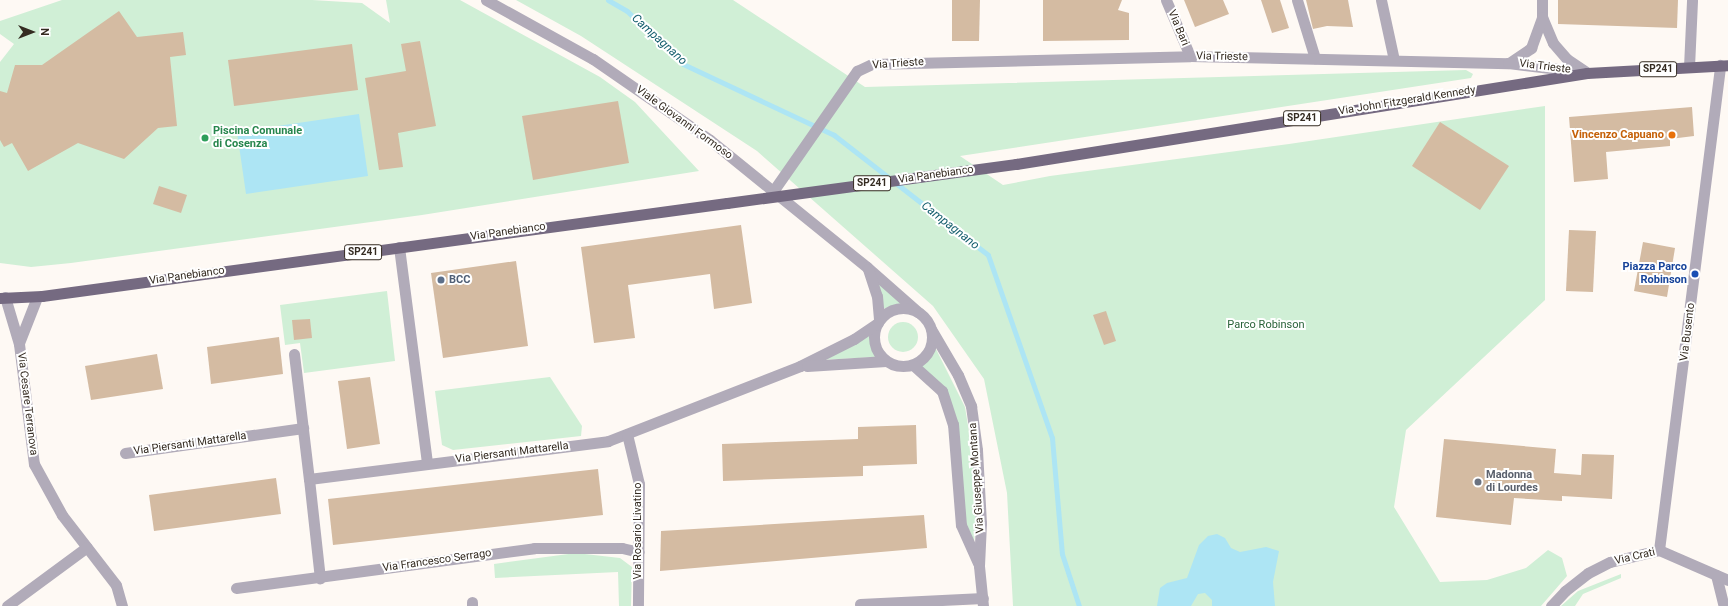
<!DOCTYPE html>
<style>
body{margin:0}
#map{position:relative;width:1728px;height:606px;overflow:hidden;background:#fef9f4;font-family:Roboto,sans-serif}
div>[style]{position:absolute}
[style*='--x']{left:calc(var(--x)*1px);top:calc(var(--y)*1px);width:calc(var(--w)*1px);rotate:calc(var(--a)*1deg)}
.green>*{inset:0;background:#d0efd6}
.round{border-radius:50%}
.water>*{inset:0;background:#ade5f4}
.stream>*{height:5px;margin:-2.5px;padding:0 2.5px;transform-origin:2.5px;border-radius:2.5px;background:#ade5f4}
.building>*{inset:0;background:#d4bba2}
.minor>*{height:11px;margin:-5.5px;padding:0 5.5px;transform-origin:5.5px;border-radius:5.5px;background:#b1abb9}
.minor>.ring{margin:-5.5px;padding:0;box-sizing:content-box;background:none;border:11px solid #b1abb9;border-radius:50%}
.primary>*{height:11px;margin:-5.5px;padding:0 5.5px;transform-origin:5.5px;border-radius:5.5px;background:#756a81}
.minor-bridge>*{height:11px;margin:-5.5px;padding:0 5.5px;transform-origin:5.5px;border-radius:5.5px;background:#b1abb9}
.primary-bridge>*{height:11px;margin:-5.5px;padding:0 5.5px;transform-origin:5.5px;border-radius:5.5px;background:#756a81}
.dots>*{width:11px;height:11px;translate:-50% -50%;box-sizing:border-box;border:2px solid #fff;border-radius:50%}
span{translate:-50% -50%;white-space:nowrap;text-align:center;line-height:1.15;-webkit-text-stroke:4px #fff;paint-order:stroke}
.shield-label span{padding:1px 3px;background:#fff;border:1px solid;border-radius:3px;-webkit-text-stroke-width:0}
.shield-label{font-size:10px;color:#342b21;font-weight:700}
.street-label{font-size:11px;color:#342b21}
.leisure-label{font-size:11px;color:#27864d;font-weight:700}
.left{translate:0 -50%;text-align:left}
.food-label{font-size:11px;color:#c56008;font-weight:700}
.right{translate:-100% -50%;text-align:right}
.transit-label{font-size:11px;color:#164399;font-weight:700}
.service-label{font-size:11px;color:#4e5e75;font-weight:700}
.park-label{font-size:11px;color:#296239}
.worship-label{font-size:11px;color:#5b616d;font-weight:700}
.water-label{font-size:12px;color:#135d6d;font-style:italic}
.north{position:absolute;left:12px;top:12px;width:40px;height:40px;-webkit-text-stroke:3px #fff;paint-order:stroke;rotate:90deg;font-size:11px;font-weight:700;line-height:16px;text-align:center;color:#342b21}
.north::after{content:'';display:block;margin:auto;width:14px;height:18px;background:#342b21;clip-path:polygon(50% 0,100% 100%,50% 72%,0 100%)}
</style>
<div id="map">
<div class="green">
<i style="clip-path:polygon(62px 0,312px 0,362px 3px,390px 23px,386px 0,460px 0,600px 77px,635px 102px,699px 171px,422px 215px,71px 263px,31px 267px,0 263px,0 62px,14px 44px,0 34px,0 21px)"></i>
<i style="clip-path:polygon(516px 0,733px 0,865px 87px,1466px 70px,1473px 74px,1471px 78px,960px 156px,1003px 185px,1050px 176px,1289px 144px,1545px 106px,1545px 300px,1406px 430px,1394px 507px,1440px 582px,1487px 580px,1526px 568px,1548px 550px,1562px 558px,1567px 576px,1541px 606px,1013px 606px,1007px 493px,984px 379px,933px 306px,757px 151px,581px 36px)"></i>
<i style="clip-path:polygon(872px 274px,907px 306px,897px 305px,882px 309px)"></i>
<i style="clip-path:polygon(387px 291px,395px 361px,304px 373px,300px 343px,285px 345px,280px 305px)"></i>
<i class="round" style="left:888px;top:322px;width:30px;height:30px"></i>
<i style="clip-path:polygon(872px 330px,871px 344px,877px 357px,820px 360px)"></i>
<i style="clip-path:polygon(934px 345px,965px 407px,972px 450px,976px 522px,974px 542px,965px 520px,957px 423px,920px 366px,929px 357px)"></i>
<i style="clip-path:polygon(550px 377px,582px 426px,581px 436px,453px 450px,442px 445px,435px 391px)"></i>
<i style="clip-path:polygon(576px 553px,620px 558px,632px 567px,631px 606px,619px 606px,618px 572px,495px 578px,494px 564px)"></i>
<i style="clip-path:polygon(1621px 574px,1621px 578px,1583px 594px,1575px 606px,1561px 606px,1578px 591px)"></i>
</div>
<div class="water">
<i style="clip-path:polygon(359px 114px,368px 176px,246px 194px,237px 132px)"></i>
<i style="clip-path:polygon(1217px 534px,1225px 538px,1231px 548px,1240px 552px,1266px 547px,1279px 551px,1273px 582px,1275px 606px,1212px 606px,1212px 600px,1205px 593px,1198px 594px,1191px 606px,1157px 606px,1160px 588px,1167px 583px,1187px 578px,1199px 545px,1208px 536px)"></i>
</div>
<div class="stream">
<i style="--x:608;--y:0;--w:22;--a:30"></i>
<i style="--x:627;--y:11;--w:77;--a:43.4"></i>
<i style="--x:683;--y:64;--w:167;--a:25.2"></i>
<i style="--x:834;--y:135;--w:195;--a:37.9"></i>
<i style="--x:988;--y:255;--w:194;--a:70.7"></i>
<i style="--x:1052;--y:438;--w:116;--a:85.1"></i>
<i style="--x:1062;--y:554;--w:55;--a:71.9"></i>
</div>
<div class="building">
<i style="clip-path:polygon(952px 0,980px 0,979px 41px,952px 41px)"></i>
<i style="clip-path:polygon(1043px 0,1122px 0,1118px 10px,1129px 13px,1129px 40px,1043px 41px)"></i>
<i style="clip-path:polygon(1184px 0,1223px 0,1229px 14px,1195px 27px)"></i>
<i style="clip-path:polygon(1261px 0,1280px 0,1289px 28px,1272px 33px)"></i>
<i style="clip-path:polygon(1306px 0,1348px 0,1353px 27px,1327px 26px,1313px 29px)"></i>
<i style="clip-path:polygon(1558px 0,1678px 0,1677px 28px,1558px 24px)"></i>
<i style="clip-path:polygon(119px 11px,137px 37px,183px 32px,186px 55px,170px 57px,177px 126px,158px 128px,124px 159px,78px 143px,28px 171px,12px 143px,4px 147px,0 140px,0 91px,7px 93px,15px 65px,42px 65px)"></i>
<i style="clip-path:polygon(420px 41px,436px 126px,398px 133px,403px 167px,379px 170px,365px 78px,406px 71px,401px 44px)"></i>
<i style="clip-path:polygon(352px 44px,358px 90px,234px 106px,228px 60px)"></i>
<i style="clip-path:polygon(618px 101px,629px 163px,533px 180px,522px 116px)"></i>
<i style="clip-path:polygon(1692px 107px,1694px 136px,1670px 139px,1670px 146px,1606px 152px,1608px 179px,1574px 182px,1569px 117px)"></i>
<i style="clip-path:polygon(1440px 122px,1509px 166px,1480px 210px,1412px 166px)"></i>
<i style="clip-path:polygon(159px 186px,187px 195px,181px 213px,153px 204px)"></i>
<i style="clip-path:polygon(741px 225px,752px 303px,714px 309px,710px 274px,628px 285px,635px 338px,594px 343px,581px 247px)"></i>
<i style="clip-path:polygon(1569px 230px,1596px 231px,1593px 292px,1566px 291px)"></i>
<i style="clip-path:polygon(1643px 242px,1675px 248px,1667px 297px,1634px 291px)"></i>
<i style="clip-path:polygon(516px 261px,528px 346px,443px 358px,431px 273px)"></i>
<i style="clip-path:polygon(1106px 311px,1116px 341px,1104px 345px,1093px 315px)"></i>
<i style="clip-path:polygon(310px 319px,312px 338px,294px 340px,292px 320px)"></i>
<i style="clip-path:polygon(279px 337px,283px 374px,211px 384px,207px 347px)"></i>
<i style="clip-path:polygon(157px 354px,163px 389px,91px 400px,85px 366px)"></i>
<i style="clip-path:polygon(370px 377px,380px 444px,347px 449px,338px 381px)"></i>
<i style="clip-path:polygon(916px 425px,917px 464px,863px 466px,863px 476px,723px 481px,722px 444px,858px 439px,858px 427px)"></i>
<i style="clip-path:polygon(1444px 439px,1556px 449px,1554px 473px,1581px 475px,1582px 454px,1614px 455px,1612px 499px,1562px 496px,1562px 501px,1514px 498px,1511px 525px,1436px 517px)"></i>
<i style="clip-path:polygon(598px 469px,603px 515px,333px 545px,328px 499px)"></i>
<i style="clip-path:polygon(276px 478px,281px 514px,154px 531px,149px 495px)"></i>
<i style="clip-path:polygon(924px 515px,927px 548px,660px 571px,661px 531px)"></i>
</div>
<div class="minor">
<i style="--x:486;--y:0;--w:122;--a:28.9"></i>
<i style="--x:593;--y:59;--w:142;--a:34.7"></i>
<i style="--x:710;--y:140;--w:202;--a:39"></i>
<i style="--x:867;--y:267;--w:69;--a:41.5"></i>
<i style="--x:1166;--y:0;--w:61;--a:66.8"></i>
<i style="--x:1297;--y:0;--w:61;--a:72.8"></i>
<i style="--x:1381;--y:0;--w:61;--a:77.8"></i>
<i style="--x:1542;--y:0;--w:17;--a:90"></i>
<i style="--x:1542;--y:17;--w:28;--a:67"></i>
<i style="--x:1553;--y:43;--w:21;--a:49"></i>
<i style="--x:1567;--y:59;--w:22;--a:34"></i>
<i style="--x:1509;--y:63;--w:27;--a:-34"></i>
<i style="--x:1531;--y:48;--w:33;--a:-70"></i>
<i style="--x:1689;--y:67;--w:67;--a:-87.4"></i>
<i style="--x:857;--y:71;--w:17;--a:-25"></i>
<i style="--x:872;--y:64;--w:318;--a:-1.4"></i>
<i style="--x:1190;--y:56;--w:318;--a:1.3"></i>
<i style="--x:1508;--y:63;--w:77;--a:6.8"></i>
<i style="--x:399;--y:247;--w:217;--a:82.6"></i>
<i style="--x:868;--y:269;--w:28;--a:72"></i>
<i style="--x:877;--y:296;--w:24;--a:85"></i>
<i style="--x:5;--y:297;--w:49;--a:73.4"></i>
<i style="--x:19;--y:344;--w:121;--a:82.9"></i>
<i style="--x:34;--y:464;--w:58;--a:61.2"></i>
<i style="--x:62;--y:515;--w:88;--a:52.4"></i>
<i style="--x:116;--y:585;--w:22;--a:74"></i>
<i class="ring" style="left:874px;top:308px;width:47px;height:47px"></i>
<i style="--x:931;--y:329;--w:53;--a:59.6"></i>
<i style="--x:958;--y:375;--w:34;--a:67"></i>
<i style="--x:971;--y:406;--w:44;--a:82.2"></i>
<i style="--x:977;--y:450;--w:73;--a:86.9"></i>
<i style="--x:981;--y:523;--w:43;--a:92.7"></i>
<i style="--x:979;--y:566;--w:40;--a:84.3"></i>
<i style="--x:19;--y:343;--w:49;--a:-68.6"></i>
<i style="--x:294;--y:354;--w:126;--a:83.2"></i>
<i style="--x:309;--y:479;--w:301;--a:-7.2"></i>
<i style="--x:608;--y:441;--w:206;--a:-21.3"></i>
<i style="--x:800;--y:366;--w:60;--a:-26.6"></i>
<i style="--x:854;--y:339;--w:29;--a:-34"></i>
<i style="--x:913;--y:365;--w:39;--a:42"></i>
<i style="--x:942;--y:391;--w:35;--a:72"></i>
<i style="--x:953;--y:424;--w:101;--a:85.5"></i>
<i style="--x:961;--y:525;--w:42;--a:65.9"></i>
<i style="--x:807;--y:366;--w:79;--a:-3.6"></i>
<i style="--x:627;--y:434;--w:51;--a:76.5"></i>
<i style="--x:639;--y:484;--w:122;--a:90.5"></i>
<i style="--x:125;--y:453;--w:180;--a:-8"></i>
<i style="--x:309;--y:479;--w:100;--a:83.7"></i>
<i style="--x:1659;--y:550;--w:489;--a:-82.8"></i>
<i style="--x:1716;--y:575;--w:32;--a:76"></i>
<i style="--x:236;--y:588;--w:301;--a:-7.6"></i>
<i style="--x:534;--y:548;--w:88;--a:0"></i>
<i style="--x:622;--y:548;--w:17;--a:13"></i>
<i style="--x:472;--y:602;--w:4;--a:90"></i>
<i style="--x:860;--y:604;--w:123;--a:-2.8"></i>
<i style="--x:7;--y:606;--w:99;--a:-36.4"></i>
<i style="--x:1551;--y:606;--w:21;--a:-47"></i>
<i style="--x:1565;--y:591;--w:29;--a:-38"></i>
<i style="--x:1588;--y:573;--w:25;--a:-27"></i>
<i style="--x:1610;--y:562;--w:50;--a:-13.8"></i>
<i style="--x:1659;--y:550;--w:75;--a:23.5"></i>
</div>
<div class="primary">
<i style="--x:1016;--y:164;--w:578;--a:-9.06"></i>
<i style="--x:1587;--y:73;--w:141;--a:-3.2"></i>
<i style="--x:0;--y:298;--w:42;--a:-2.7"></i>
<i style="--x:42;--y:296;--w:691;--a:-7.73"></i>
</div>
<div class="minor-bridge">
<i style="--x:769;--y:197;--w:154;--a:-55.1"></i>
</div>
<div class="primary-bridge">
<i style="--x:727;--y:203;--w:292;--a:-7.7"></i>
</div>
<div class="dots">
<i style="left:1672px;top:135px;background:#e8710a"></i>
<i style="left:205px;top:138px;background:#2e9e5b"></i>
<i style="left:1695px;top:274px;background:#1a4fb4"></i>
<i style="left:441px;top:280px;background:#5c6f8a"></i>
<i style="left:1478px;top:482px;background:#6b7280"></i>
</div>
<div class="shield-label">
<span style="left:1658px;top:69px">SP241</span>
<span style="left:1302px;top:118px">SP241</span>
<span style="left:872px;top:183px">SP241</span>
<span style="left:363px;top:252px">SP241</span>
</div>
<div class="street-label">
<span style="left:1178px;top:28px;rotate:67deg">Via Bari</span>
<span style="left:1222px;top:57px;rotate:1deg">Via Trieste</span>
<span style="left:898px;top:64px;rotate:-4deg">Via Trieste</span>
<span style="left:1545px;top:67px;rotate:7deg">Via Trieste</span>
<span style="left:1407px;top:101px;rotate:-9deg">Via John Fitzgerald Kennedy</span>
<span style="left:684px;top:123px;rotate:36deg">Viale Giovanni Formoso</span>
<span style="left:936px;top:175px;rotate:-8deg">Via Panebianco</span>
<span style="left:508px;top:232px;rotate:-8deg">Via Panebianco</span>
<span style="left:187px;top:276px;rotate:-8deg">Via Panebianco</span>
<span style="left:1688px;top:332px;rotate:-83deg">Via Busento</span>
<span style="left:27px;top:404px;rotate:83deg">Via Cesare Terranova</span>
<span style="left:190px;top:444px;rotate:-8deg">Via Piersanti Mattarella</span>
<span style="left:512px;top:453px;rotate:-7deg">Via Piersanti Mattarella</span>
<span style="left:977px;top:478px;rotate:-94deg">Via Giuseppe Montana</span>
<span style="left:638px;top:531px;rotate:-90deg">Via Rosario Livatino</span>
<span style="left:1635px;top:557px;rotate:-13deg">Via Crati</span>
<span style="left:437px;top:561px;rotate:-8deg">Via Francesco Serrago</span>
</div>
<div class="leisure-label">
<span class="left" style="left:213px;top:138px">Piscina Comunale<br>di Cosenza</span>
</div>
<div class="food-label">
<span class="right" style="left:1664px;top:135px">Vincenzo Capuano</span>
</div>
<div class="transit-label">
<span class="right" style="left:1687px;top:274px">Piazza Parco<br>Robinson</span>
</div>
<div class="service-label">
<span class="left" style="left:449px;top:280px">BCC</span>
</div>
<div class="park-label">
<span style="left:1266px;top:325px">Parco Robinson</span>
</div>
<div class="worship-label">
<span class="left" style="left:1486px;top:482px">Madonna<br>di Lourdes</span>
</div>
<div class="water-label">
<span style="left:659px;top:40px;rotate:42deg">Campagnano</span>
<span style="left:950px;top:226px;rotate:38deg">Campagnano</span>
</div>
<div class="north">N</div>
</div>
